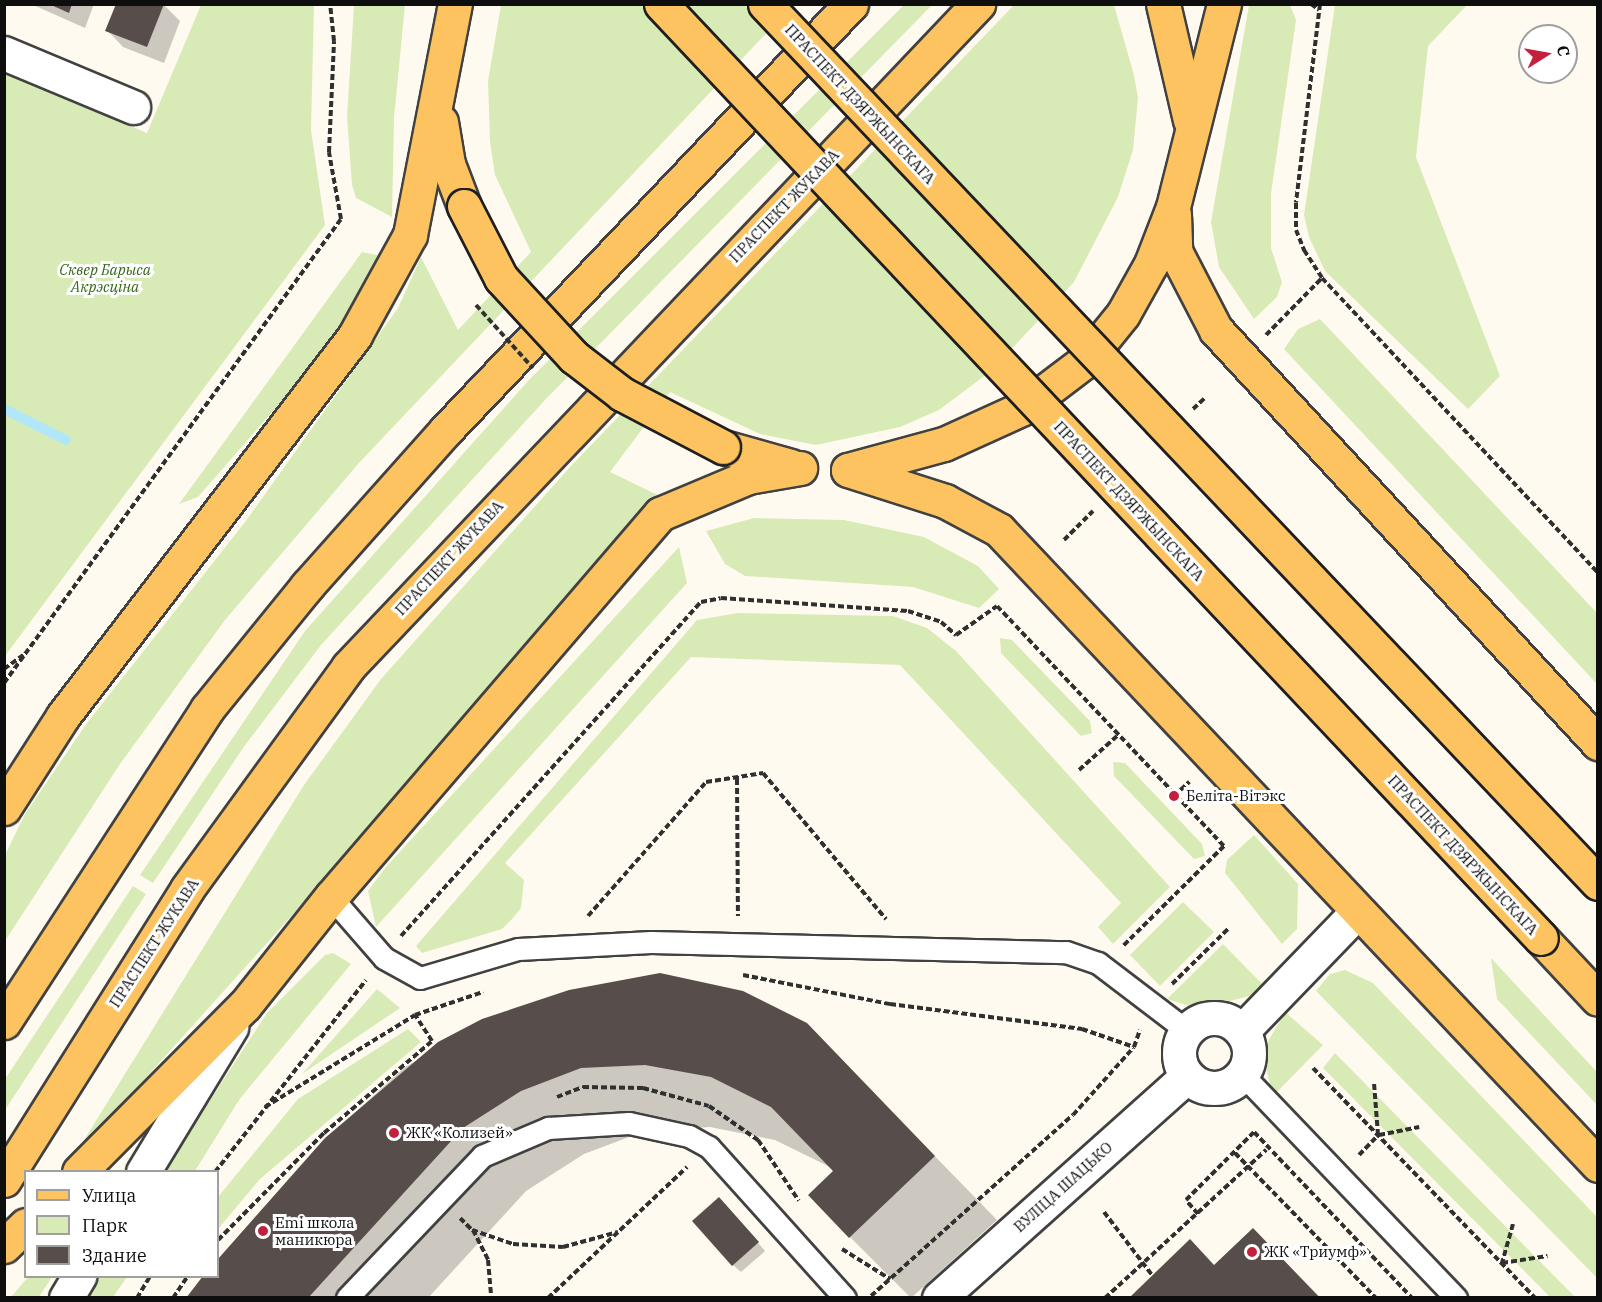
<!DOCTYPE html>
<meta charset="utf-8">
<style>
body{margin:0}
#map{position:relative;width:1602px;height:1302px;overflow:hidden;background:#fffaef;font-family:"IBM Plex Serif",serif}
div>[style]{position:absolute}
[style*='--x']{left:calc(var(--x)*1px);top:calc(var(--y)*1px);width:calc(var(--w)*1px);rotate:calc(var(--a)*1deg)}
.green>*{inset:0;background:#d8ebb7}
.shadow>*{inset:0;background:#0003}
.stream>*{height:10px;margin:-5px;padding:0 5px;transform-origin:5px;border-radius:5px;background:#b1e7f8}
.building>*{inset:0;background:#574d4a}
.path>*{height:4px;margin-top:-2px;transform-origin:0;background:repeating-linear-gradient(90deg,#303030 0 6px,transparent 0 9px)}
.roads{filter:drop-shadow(2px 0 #414141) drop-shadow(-2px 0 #414141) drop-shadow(0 2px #414141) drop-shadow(0 -2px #414141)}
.service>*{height:21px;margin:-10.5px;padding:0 10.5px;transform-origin:10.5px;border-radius:10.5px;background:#fff}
.minor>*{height:33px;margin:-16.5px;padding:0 16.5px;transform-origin:16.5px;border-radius:16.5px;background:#fff}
.minor>.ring{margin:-16.5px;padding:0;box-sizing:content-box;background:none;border:33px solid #fff;border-radius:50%}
.primary>*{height:33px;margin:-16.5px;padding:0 16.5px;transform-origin:16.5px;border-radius:16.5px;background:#fdc360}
.path-bridge>*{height:4px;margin-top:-2px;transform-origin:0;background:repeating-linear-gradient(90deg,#303030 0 6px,transparent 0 9px)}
.bridges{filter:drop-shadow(2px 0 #1f1f1f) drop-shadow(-2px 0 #1f1f1f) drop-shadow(0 2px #1f1f1f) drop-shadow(0 -2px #1f1f1f)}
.primary-bridge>*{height:33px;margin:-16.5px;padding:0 16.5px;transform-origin:16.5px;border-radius:16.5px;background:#fdc360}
.dots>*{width:16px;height:16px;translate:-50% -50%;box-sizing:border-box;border:3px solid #fff;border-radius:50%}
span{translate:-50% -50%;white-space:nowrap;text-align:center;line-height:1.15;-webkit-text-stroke:6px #fff;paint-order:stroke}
.street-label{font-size:15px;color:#0e0e0e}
.park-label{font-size:15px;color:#35681b;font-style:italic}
.poi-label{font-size:15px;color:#0e0e0e}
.left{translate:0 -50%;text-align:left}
.frame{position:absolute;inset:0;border:6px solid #0e0e0e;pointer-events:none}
.legend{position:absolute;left:24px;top:1170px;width:195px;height:108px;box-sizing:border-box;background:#fff;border:2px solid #9f9f9f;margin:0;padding:8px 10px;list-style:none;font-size:18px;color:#0e0e0e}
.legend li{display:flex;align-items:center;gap:12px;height:30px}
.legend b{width:30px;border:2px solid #9f9f9f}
.north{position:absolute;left:1518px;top:24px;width:60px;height:60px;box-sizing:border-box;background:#fff;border:2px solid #9f9f9f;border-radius:50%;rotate:79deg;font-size:16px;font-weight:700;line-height:24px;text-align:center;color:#0e0e0e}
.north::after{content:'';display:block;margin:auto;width:21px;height:27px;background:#c3203d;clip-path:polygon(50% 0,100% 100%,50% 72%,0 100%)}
</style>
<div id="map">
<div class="green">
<i style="clip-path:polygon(201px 5px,314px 5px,311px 130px,325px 225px,5px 656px,5px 74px,147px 133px)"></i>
<i style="clip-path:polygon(354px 5px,405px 5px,394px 118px,392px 217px,356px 198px,352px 185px,347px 117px)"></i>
<i style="clip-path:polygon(501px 5px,793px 5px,358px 464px,225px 620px,120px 764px,5px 941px,5px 855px,25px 814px,87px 723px,245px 522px,398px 308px,421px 257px,458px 330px,531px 252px,495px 175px,490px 142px,488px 81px)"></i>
<i style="clip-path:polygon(904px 5px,932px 5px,545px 400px,321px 645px,243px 748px,153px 883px,140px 875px,305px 631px,528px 381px)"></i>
<i style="clip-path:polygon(1014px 5px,1114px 5px,1134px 75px,1138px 98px,1133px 150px,1118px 197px,1074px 282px,991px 371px,939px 410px,900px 427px,816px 445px,760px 434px,670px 392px,610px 472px,666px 499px,71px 1161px,304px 785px,381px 679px,570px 467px)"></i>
<i style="clip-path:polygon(1249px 5px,1290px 5px,1296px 20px,1271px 194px,1271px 248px,1282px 282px,1277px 297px,1254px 319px,1219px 267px,1211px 222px)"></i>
<i style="clip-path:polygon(1335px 5px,1467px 5px,1428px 46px,1416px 157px,1500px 376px,1468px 409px,1325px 271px,1309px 237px,1304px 215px)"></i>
<i style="clip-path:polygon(362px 252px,386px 257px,334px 341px,198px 497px,179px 504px)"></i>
<i style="clip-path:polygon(1320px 319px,1597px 613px,1597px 684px,1284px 349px,1298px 329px)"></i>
<i style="clip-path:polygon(754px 518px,844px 520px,924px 537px,978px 566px,999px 589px,979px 608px,913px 587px,745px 576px,725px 564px,706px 531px)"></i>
<i style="clip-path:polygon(679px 547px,687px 583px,376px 927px,368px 891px,385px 868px)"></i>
<i style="clip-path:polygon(738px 613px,893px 616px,927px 628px,956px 651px,1170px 887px,1113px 944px,1098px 927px,1121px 903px,900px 665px,691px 657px,505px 863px,524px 880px,521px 908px,512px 919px,502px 929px,422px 953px,416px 946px,697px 620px)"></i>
<i style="clip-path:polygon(1000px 638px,1012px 640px,1090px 721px,1092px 733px,1081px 736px,1001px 653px)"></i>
<i style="clip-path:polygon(1113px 762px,1125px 763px,1202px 844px,1205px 856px,1194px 859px,1114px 776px)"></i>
<i style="clip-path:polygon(1254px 835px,1298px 884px,1297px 929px,1282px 944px,1225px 873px,1227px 860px)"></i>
<i style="clip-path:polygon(133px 886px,146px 894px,5px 1110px,5px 1079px)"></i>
<i style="clip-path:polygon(1183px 902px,1214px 932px,1160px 986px,1130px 955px)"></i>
<i style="clip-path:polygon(1223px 944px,1269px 991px,1199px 1009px,1167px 999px)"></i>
<i style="clip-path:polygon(333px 953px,351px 964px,239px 1100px,195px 1171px,164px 1171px,267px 1013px,325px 955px)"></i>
<i style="clip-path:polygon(1491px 958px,1597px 1072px,1597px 1105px,1497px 999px)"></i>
<i style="clip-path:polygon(1345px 970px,1373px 983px,1597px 1217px,1597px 1278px,1316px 991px,1330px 974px)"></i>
<i style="clip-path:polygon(377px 989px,400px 1008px,302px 1074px)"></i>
<i style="clip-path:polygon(1285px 1012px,1323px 1045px,1273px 1096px,1262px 1052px)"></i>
<i style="clip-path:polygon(408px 1029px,421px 1042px,260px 1179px,218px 1229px,218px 1197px,298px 1099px)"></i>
<i style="clip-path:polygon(1335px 1053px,1575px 1297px,1550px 1297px,1323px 1068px)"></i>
<i style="clip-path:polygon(29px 1276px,52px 1277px,39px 1297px,11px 1297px)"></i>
<i style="clip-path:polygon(100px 1276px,127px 1276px,127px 1277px,113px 1297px,86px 1297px)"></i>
</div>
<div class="shadow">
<i style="clip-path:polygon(31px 4px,94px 4px,85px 28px)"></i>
<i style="clip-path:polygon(164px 5px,180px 21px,164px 63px,123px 47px,107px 30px)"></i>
<i style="clip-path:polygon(482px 1020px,806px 1024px,997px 1220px,911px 1298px,850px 1237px,832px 1168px,775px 1140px,710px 1127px,645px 1131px,584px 1154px,526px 1191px,428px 1298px,190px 1298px,218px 1276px,218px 1266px,326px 1139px,404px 1068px)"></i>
<i style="clip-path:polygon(727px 1207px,765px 1251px,741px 1272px,733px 1265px)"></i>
<i style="clip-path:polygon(1253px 1230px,1321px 1298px,1131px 1298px,1215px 1266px)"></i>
</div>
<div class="stream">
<i style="--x:4;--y:409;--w:69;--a:26.6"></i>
</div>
<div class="building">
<i style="clip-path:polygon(49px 4px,72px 4px,69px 13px)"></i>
<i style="clip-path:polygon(116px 4px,164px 4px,147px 47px,105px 31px)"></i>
<i style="clip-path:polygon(660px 973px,743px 991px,807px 1023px,935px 1156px,849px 1238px,808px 1195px,833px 1171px,771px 1107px,711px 1077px,645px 1065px,581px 1068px,521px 1091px,463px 1128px,308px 1298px,186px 1298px,203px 1276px,218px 1276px,218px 1259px,325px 1138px,438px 1042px,482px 1019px,569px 990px)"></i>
<i style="clip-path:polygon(719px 1197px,759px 1242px,732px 1266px,692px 1221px)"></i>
<i style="clip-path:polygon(1253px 1228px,1320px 1298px,1129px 1298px,1190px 1239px,1214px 1265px)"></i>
</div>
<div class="path">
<i style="--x:1311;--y:4;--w:10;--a:37"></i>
<i style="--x:1320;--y:4;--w:200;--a:96.9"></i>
<i style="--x:1296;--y:203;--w:27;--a:90"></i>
<i style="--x:1296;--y:230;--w:22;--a:68"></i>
<i style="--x:1304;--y:250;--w:33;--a:57"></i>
<i style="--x:1322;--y:278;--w:404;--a:46.9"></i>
<i style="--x:1266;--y:335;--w:80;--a:-45.5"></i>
<i style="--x:1193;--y:409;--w:16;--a:-43"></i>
<i style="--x:1064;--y:540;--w:41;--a:-45"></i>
<i style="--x:4;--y:669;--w:24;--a:-36"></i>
<i style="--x:4;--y:683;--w:573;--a:-54.01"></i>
<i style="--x:341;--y:219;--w:68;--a:-100.2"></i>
<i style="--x:329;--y:152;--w:111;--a:-87.4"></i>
<i style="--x:334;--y:41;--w:37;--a:-96"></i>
<i style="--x:1079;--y:770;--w:51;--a:-41.8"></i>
<i style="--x:737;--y:779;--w:137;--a:89.6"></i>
<i style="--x:1174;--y:796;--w:21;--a:-43"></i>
<i style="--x:588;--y:916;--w:179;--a:-48.6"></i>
<i style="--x:706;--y:782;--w:58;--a:-9"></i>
<i style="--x:763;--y:773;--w:191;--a:49.9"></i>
<i style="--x:401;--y:936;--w:449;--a:-48.1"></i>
<i style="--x:701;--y:602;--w:20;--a:-11"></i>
<i style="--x:721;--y:598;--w:187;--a:4"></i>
<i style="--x:908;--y:611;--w:35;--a:18"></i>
<i style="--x:941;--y:622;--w:20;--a:41"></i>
<i style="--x:956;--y:635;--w:50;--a:-35.3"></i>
<i style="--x:997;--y:606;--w:330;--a:46.6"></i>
<i style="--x:1224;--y:846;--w:142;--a:135.3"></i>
<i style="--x:743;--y:975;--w:150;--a:11.2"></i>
<i style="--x:890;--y:1004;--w:194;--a:7.4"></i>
<i style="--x:1082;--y:1029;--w:55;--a:19.1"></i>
<i style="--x:1134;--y:1047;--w:18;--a:-71"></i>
<i style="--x:1172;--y:984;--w:80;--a:-44.5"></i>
<i style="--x:1313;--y:1068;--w:320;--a:46"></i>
<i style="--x:557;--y:1097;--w:28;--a:-21"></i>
<i style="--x:583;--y:1087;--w:60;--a:1"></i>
<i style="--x:643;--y:1088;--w:68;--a:15.3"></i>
<i style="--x:709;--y:1106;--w:60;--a:34.8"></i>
<i style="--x:758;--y:1140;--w:73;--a:56.1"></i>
<i style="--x:265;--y:1107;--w:176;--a:-31.5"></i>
<i style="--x:415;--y:1015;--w:72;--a:-18.7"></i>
<i style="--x:1379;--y:1135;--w:41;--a:-11.3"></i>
<i style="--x:1235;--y:1153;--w:202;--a:45.8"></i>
<i style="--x:1359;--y:1155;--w:28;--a:-46"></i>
<i style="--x:1378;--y:1135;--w:52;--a:-94.4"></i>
<i style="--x:215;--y:1172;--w:244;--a:-51.8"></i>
<i style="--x:1104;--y:1212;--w:79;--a:52.7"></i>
<i style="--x:1198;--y:1214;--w:18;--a:-131"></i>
<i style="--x:1186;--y:1200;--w:96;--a:-45"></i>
<i style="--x:1254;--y:1132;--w:229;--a:46.4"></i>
<i style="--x:460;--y:1218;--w:17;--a:45"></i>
<i style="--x:472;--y:1230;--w:43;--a:18.9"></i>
<i style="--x:513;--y:1244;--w:50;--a:3.4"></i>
<i style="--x:563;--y:1247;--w:57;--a:-15.3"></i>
<i style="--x:1513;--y:1224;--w:41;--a:105.8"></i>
<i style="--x:1502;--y:1263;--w:46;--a:-8.8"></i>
<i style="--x:473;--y:1230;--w:34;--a:63"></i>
<i style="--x:488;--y:1260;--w:38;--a:85"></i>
<i style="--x:218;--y:1240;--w:151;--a:-45.3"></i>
<i style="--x:324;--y:1133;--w:142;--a:-40.4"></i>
<i style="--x:432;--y:1041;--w:31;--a:-123"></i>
<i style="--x:842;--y:1249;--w:57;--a:32"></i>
<i style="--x:871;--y:1296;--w:271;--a:-41.9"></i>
<i style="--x:1073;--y:1115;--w:91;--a:-48.1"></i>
<i style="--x:137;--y:1298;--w:26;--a:-59"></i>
<i style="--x:173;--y:1298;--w:27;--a:-56"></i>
<i style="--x:548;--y:1298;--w:191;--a:-43.3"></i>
<i style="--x:1105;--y:1298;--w:219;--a:-42.6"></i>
</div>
<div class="roads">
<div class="service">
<i style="--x:331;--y:897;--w:81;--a:49"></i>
<i style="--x:384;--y:958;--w:41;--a:29.1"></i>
<i style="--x:420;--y:978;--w:102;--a:-16.5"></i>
<i style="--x:518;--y:949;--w:133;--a:-3"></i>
<i style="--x:651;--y:942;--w:415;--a:1.4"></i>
<i style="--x:1066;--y:952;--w:34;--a:19"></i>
<i style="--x:1098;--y:963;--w:111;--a:37.3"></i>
<i style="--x:1242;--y:1074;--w:310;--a:46.3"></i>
<i style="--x:347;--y:1298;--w:196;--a:-46.4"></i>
<i style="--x:482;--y:1156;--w:72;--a:-23"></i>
<i style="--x:548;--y:1128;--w:81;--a:-3.5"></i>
<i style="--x:629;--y:1123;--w:61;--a:12.2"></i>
<i style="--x:689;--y:1136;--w:23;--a:29"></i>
<i style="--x:709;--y:1147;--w:203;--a:48"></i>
</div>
<div class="minor">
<i style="--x:4;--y:53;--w:140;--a:22.7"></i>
<i class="ring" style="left:1179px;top:1018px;width:37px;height:37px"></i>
<i style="--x:1242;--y:1031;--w:165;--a:-46"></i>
<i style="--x:143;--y:1172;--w:170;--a:-58.7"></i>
<i style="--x:66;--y:1298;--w:26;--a:-59"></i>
<i style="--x:939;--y:1298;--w:333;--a:-41.8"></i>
</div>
<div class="primary">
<i style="--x:1163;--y:4;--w:119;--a:76.9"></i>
<i style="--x:441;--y:122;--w:43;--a:80.5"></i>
<i style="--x:448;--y:164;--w:45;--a:69.1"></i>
<i style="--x:1174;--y:214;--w:37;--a:88"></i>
<i style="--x:1175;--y:251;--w:89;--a:62.6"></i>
<i style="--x:1216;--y:330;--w:563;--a:47.23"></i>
<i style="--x:723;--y:447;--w:71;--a:15.6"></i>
<i style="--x:848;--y:470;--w:102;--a:17.7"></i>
<i style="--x:945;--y:501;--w:61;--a:28.2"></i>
<i style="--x:999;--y:530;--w:873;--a:46.67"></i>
<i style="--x:848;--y:470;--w:99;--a:-15.2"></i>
<i style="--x:944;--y:444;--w:87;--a:-24.5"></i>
<i style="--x:1023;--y:408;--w:78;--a:-37.2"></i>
<i style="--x:1085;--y:361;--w:60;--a:-51"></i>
<i style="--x:1123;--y:314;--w:57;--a:-60.8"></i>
<i style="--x:1151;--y:264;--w:61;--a:-68.9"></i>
<i style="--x:1173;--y:207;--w:209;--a:-75.9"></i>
<i style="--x:4;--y:808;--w:109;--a:-57.3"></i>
<i style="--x:63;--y:716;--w:480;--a:-52.5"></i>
<i style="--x:355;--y:335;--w:114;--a:-61.2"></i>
<i style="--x:410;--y:235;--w:235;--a:-79"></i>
<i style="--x:1541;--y:938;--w:83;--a:46.9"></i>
<i style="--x:4;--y:1022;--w:373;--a:-57"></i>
<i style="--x:207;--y:709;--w:159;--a:-50.9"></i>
<i style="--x:307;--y:586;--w:209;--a:-48.3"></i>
<i style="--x:446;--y:430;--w:588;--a:-46.45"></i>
<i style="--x:79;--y:1172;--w:235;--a:-45.2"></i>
<i style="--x:245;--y:1005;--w:138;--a:-51.5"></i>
<i style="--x:331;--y:897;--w:505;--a:-49.34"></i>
<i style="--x:660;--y:514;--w:95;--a:-22.8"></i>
<i style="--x:748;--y:477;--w:53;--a:-9.8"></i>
<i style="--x:4;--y:1180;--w:344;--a:-57.8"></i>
<i style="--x:187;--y:889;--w:274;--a:-54"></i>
<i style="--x:348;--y:667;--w:915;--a:-46.46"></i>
<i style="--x:4;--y:1246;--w:30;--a:-44"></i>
</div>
</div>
<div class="path-bridge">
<i style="--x:476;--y:305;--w:85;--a:47.9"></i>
</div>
<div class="bridges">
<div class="primary-bridge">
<i style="--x:661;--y:4;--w:1283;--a:46.71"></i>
<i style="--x:765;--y:4;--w:1211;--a:46.54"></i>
<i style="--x:464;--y:206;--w:81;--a:62.8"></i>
<i style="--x:501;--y:278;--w:108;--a:47.3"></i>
<i style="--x:574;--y:357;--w:61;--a:37.6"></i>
<i style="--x:622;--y:394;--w:114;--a:27.7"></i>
</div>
</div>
<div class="dots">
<i style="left:1174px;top:796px;background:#c3203d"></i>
<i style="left:394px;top:1133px;background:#c3203d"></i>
<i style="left:263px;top:1231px;background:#c3203d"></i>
<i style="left:1252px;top:1252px;background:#c3203d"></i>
</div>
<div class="street-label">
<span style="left:860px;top:104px;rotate:47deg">ПРАСПЕКТ ДЗЯРЖЫНСКАГА</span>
<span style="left:784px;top:206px;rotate:-46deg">ПРАСПЕКТ ЖУКАВА</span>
<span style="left:1129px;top:501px;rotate:47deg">ПРАСПЕКТ ДЗЯРЖЫНСКАГА</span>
<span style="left:449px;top:558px;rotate:-47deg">ПРАСПЕКТ ЖУКАВА</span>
<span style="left:1463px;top:855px;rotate:47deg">ПРАСПЕКТ ДЗЯРЖЫНСКАГА</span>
<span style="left:154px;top:943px;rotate:-57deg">ПРАСПЕКТ ЖУКАВА</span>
<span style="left:1063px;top:1187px;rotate:-42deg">ВУЛІЦА ШАЦЬКО</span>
</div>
<div class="park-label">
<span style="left:105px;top:278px">Сквер Барыса<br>Акрэсціна</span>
</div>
<div class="poi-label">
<span class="left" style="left:1186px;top:796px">Беліта-Вітэкс</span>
<span class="left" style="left:406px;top:1133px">ЖК «Колизей»</span>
<span class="left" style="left:275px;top:1231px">Emi школа<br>маникюра</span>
<span class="left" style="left:1264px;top:1252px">ЖК «Триумф»</span>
</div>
<div class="frame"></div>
<ul class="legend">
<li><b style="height:8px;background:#fdc360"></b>Улица</li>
<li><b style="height:16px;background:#d8ebb7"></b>Парк</li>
<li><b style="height:16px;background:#574d4a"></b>Здание</li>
</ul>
<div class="north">С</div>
</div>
